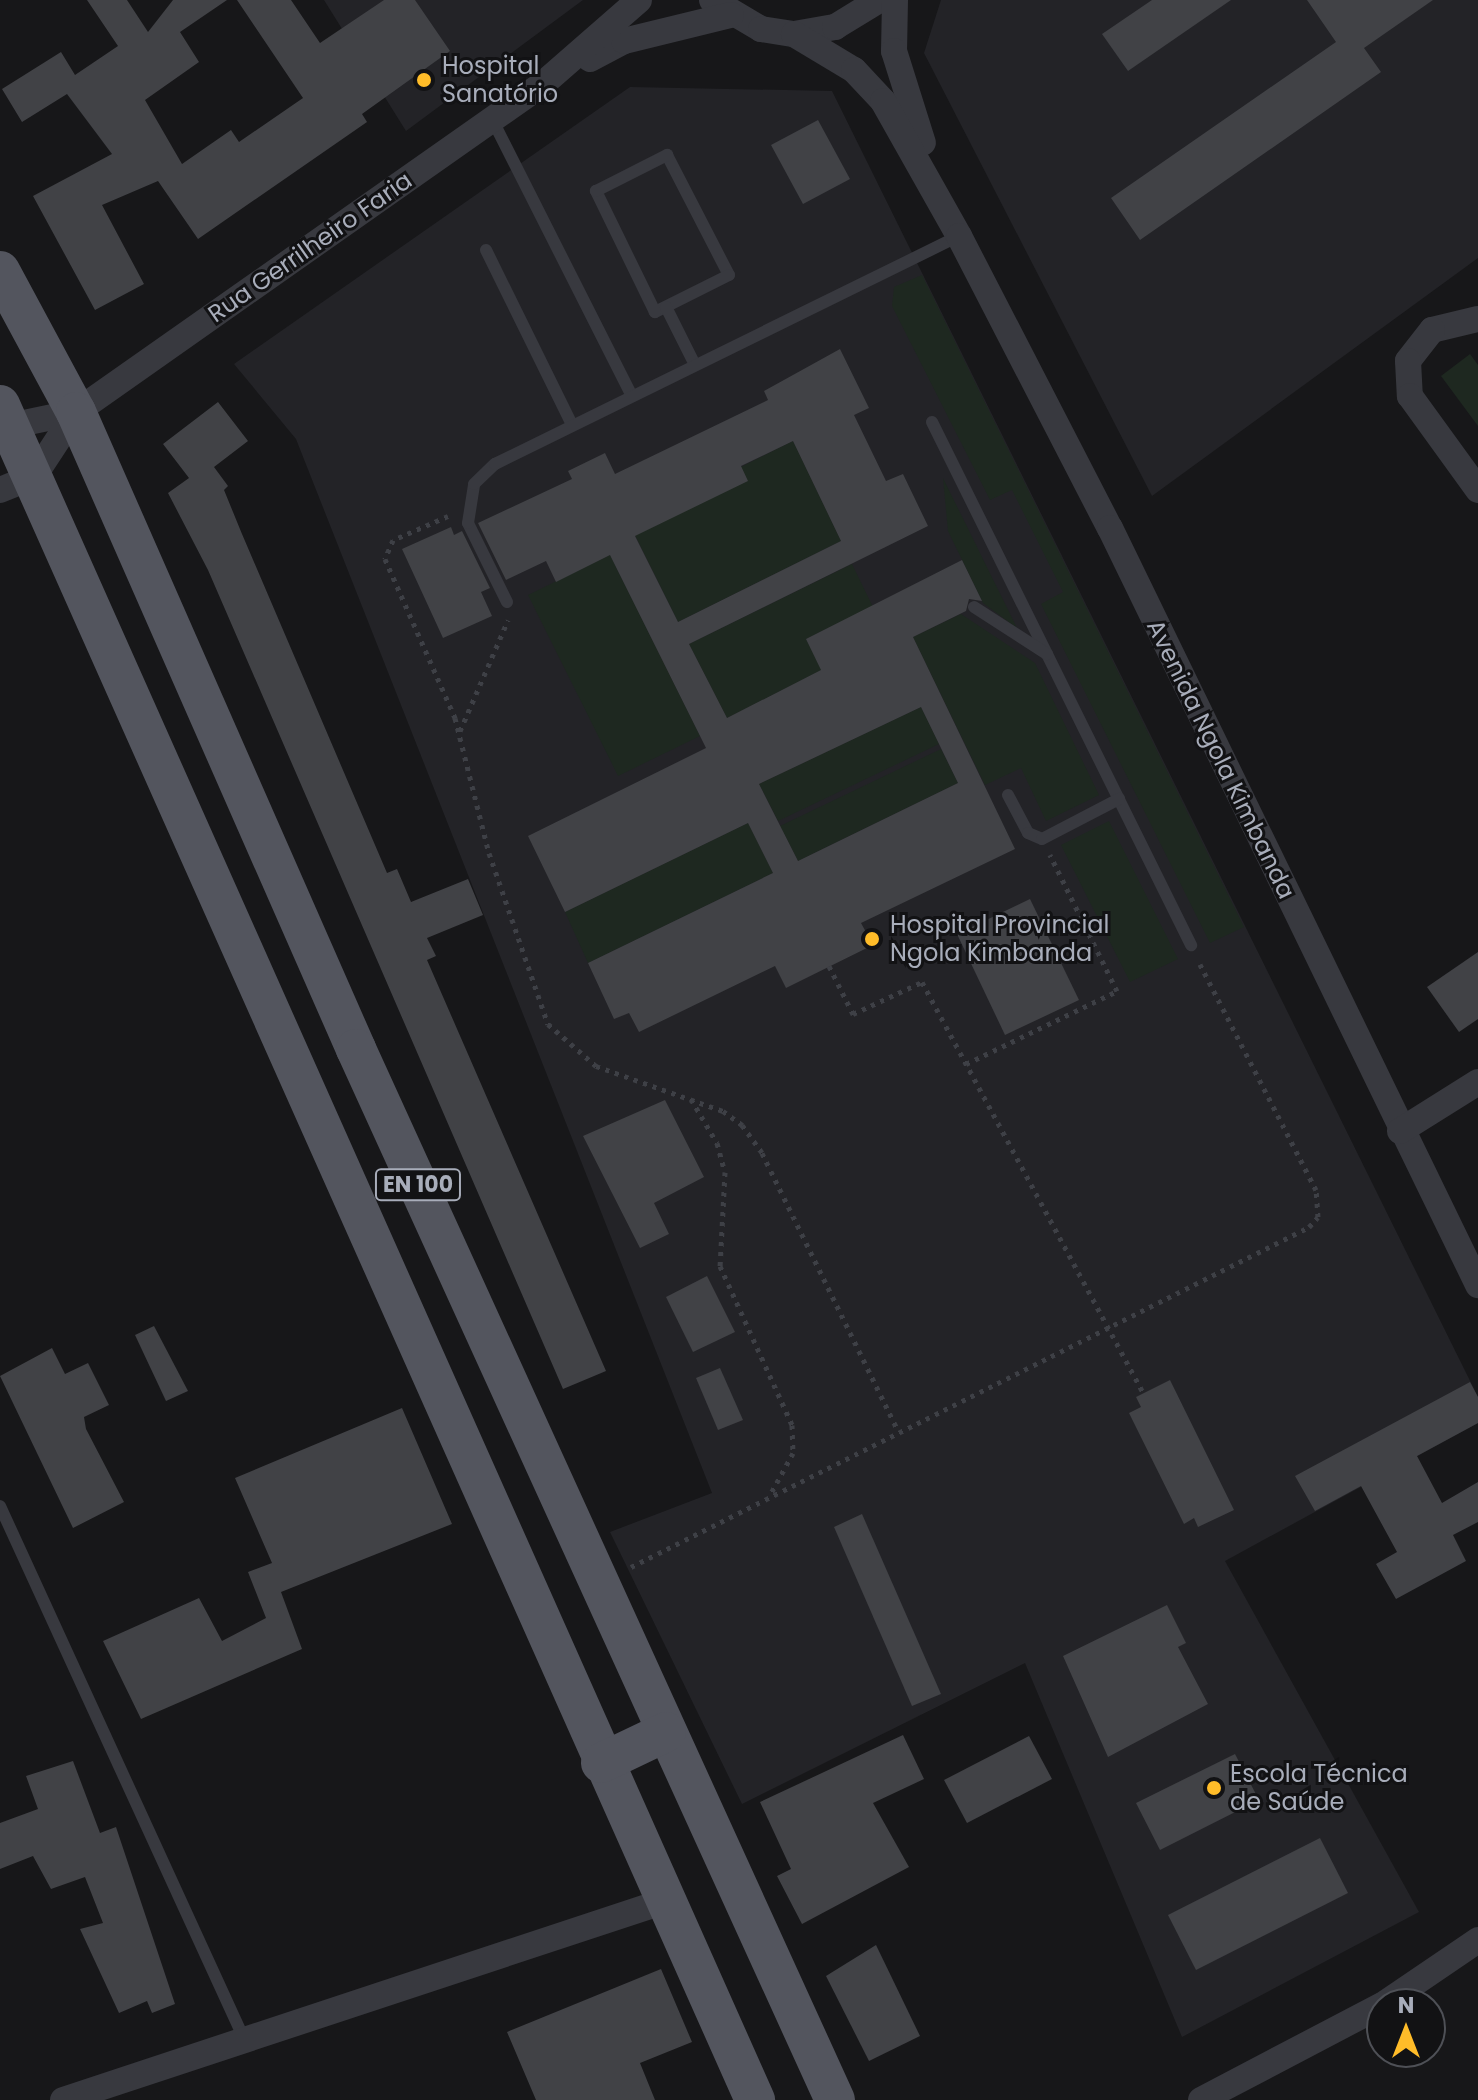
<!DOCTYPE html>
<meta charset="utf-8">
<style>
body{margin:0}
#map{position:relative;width:1478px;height:2100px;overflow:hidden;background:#171719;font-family:Poppins,sans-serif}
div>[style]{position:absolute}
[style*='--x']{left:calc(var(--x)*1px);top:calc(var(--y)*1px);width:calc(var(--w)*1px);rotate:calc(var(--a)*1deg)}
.built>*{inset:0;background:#232327}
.green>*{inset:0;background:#1e2820}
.building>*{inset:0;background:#414246}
.path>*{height:5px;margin-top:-2.5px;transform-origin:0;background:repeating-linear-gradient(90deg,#3e4046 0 4px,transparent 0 10px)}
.lane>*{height:12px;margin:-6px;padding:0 6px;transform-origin:6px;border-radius:6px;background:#38393f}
.street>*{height:26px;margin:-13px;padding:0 13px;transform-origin:13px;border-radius:13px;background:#38393f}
.primary>*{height:40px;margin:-20px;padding:0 20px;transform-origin:20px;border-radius:20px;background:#53555e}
.dots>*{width:22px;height:22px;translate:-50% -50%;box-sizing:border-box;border:4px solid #121214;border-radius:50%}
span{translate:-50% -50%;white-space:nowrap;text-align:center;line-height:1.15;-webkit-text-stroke:6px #121214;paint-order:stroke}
.shield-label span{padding:2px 6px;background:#121214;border:2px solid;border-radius:6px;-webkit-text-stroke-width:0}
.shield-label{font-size:22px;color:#a8adba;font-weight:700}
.poi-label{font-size:24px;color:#a8adba}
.left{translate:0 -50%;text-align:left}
.street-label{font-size:24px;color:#a8adba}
.north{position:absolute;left:1366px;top:1988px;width:80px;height:80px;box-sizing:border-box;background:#121214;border:2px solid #4e5056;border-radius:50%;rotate:0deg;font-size:22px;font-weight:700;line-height:32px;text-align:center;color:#a8adba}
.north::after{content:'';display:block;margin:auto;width:28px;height:36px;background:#ffbc29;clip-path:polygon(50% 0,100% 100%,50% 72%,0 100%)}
</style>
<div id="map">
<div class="built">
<i style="clip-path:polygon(324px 0,583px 0,406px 131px)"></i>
<i style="clip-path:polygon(941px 0,1478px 0,1478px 258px,1152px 496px,924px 53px)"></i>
<i style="clip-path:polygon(630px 87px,832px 91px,1478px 1397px,1478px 1423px,1225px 1561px,1419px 1912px,1182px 2037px,1025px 1663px,742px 1804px,610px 1532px,712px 1493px,296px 439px,234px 364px)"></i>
</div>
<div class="green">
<i style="clip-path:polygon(922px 275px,1244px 927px,1210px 943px,1041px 604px,1063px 592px,1012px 490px,990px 500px,892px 306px,894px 287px)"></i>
<i style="clip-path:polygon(1470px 354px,1478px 365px,1478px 426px,1441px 376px)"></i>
<i style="clip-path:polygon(793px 441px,841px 541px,678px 622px,629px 523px)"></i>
<i style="clip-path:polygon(943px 478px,1017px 628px,983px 603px,948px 531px)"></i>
<i style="clip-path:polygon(610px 555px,700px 736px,618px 776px,528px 595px)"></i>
<i style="clip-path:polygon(852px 564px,892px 646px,840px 622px,806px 639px,822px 670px,727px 718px,689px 644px)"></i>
<i style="clip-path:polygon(961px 614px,1035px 663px,1099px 795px,1046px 821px,1021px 768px,985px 785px,913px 637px)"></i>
<i style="clip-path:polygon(921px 707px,939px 744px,778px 821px,759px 784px)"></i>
<i style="clip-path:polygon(941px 749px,958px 783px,798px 861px,780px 826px)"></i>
<i style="clip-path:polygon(1109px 821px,1178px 959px,1130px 982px,1061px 845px)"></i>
<i style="clip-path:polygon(748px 823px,773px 873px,588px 963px,565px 912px)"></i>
</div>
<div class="building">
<i style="clip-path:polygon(87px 0,127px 0,148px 32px,173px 0,227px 0,180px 32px,199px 62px,145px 100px,182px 164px,231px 130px,239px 142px,303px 98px,237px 0,291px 0,320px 43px,384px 0,415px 0,450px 51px,362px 114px,367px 122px,198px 239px,158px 181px,102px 205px,144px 284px,95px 310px,33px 196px,112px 154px,67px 94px,22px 122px,2px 89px,61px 52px,75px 75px,118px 46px)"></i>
<i style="clip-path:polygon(1152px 0,1231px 0,1128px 71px,1102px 34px)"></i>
<i style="clip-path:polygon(1307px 0,1433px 0,1364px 48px,1381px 72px,1140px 240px,1111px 198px,1336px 42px)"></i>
<i style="clip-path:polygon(818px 120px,850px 179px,803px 204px,771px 145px)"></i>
<i style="clip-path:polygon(evenodd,840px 349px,869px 408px,854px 415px,886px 481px,903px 474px,928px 526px,689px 644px,727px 718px,821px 670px,806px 639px,962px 560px,982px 601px,969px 599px,966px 611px,913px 637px,1015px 849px,861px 923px,873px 945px,786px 988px,775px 966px,639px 1032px,629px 1013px,614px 1019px,588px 963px,773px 873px,748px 823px,565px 912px,528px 836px,706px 748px,610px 555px,556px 582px,546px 561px,506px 580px,478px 523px,572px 479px,568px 471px,605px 453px,615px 474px,768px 400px,764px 391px,840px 349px,793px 441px,841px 541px,678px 622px,635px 536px,748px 481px,741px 466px,793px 441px,840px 349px,921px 707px,958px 783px,798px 861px,759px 784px,921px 707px)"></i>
<i style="clip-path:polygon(218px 402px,248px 441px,214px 467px,228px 486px,224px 490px,242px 534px,387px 873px,397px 869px,411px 902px,468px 879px,483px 915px,427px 938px,436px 956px,427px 960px,606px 1371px,563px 1389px,208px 570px,168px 493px,189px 478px,163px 444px)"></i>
<i style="clip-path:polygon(451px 527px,454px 535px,462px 531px,490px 588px,481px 592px,492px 616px,443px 638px,402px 549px)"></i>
<i style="clip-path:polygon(1030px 899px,1079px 1000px,1005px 1035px,957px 934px)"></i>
<i style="clip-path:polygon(1478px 952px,1478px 1019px,1459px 1032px,1427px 987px)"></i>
<i style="clip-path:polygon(665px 1100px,704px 1177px,654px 1203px,669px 1234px,640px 1248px,583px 1136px)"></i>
<i style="clip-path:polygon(707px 1276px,735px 1332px,693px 1352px,666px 1297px)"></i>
<i style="clip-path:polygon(154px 1326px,188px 1391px,166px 1401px,135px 1335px)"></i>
<i style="clip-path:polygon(52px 1348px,65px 1374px,88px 1363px,109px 1405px,84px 1417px,86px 1429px,124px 1502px,73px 1528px,0 1376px)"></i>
<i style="clip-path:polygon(720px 1368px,743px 1420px,718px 1430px,696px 1378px)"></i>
<i style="clip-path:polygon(1170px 1380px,1234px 1510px,1198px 1527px,1194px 1518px,1184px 1524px,1129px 1413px,1141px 1407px,1136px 1397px)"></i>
<i style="clip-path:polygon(1470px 1382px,1478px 1397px,1478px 1423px,1417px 1456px,1442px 1503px,1478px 1482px,1478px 1522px,1453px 1535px,1466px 1561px,1396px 1599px,1376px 1564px,1397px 1552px,1361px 1486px,1315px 1511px,1295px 1476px)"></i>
<i style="clip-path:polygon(402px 1408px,452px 1524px,281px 1592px,302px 1649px,141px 1719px,103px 1641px,199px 1598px,222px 1641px,266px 1618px,248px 1572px,272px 1563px,235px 1478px)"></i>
<i style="clip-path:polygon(862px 1514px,941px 1694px,912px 1706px,834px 1527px)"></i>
<i style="clip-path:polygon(1167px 1605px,1186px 1643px,1178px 1647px,1208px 1704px,1108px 1757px,1063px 1656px)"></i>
<i style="clip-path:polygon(903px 1735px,924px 1779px,873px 1803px,909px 1867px,802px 1924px,777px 1876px,791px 1869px,760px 1802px)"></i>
<i style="clip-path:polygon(1029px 1736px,1052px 1779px,967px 1823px,944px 1780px)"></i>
<i style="clip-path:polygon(1235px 1754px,1259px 1800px,1160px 1850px,1136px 1803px)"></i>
<i style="clip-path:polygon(73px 1761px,100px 1833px,116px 1827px,175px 2004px,152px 2013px,147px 2001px,119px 2013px,80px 1929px,103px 1923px,85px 1877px,51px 1889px,33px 1856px,0 1869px,0 1823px,38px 1809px,26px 1776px)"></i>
<i style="clip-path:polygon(1320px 1838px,1348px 1893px,1196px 1970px,1168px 1915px)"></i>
<i style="clip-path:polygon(876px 1945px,920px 2036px,869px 2061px,826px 1976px)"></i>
<i style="clip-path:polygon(661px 1969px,692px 2042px,640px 2063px,655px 2100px,536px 2100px,507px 2032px)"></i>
</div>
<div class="path">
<i style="--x:448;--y:516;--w:60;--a:156.4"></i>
<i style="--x:393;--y:540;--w:21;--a:113"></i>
<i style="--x:385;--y:559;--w:174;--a:66.2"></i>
<i style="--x:455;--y:718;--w:139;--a:75.9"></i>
<i style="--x:489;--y:853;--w:181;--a:71"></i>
<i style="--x:548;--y:1024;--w:64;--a:41.2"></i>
<i style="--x:596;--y:1066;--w:135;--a:19.5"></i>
<i style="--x:723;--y:1111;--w:24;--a:36"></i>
<i style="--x:742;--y:1125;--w:34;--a:54"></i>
<i style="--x:762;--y:1153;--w:306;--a:63.9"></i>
<i style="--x:460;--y:731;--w:121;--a:-66.6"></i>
<i style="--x:829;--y:966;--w:54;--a:63.4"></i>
<i style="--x:853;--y:1014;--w:76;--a:-24.9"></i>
<i style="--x:922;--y:982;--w:467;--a:61.7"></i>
<i style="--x:966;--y:1064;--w:168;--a:-25.8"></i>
<i style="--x:1117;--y:991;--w:152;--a:-116.2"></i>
<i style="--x:691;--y:1099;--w:51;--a:59.4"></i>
<i style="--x:717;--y:1143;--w:30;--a:75"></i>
<i style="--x:725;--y:1172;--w:94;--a:93"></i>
<i style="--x:720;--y:1266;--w:175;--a:65.6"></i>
<i style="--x:792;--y:1425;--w:28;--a:88"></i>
<i style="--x:793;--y:1453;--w:48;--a:118.7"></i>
<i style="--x:631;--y:1567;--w:758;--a:-26.63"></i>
<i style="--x:1309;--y:1227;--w:13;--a:-48"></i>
<i style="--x:1318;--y:1217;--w:27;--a:-94"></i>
<i style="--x:1316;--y:1190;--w:254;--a:-117.2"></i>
</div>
<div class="lane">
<i style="--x:492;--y:119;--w:310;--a:63.2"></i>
<i style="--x:667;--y:155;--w:135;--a:62.7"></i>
<i style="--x:729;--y:275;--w:83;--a:153.4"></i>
<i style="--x:655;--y:312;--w:135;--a:-116"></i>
<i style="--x:596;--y:191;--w:80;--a:-26.9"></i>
<i style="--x:486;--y:250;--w:195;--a:63.8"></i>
<i style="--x:666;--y:307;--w:65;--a:63.4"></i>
<i style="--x:932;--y:422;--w:584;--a:63.65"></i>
<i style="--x:507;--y:602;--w:88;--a:-116.3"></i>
<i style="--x:468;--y:523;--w:39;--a:-81"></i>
<i style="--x:474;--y:484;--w:29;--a:-44"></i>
<i style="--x:495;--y:464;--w:517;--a:-26.17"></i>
<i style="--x:974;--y:607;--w:87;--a:32.8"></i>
<i style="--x:1008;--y:795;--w:43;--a:62.2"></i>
<i style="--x:1028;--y:833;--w:15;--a:23"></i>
<i style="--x:1042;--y:839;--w:87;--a:-27.5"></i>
<i style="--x:0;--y:1506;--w:588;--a:65.39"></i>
</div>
<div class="street">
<i style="--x:712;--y:0;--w:57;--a:30.6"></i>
<i style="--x:761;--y:29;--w:33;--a:9"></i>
<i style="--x:794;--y:34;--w:42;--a:-9.7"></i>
<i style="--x:835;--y:27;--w:52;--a:-31.5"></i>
<i style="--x:895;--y:0;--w:51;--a:91.1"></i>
<i style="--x:894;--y:51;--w:96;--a:72.5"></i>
<i style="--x:794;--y:34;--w:70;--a:31"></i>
<i style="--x:854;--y:70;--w:42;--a:46.9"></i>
<i style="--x:883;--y:101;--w:155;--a:60.6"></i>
<i style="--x:959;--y:236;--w:329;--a:62.7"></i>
<i style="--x:1110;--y:528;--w:842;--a:64.07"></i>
<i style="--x:590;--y:59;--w:38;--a:-28"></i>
<i style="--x:624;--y:41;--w:110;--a:-13.7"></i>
<i style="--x:1478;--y:319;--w:47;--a:166.6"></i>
<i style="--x:1432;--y:330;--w:39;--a:128"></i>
<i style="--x:1408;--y:361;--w:35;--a:87"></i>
<i style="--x:1410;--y:396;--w:116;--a:54.1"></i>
<i style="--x:0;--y:428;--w:78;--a:-11.9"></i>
<i style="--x:0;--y:490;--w:37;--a:-22"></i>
<i style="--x:34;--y:476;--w:77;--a:-56.7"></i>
<i style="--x:76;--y:412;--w:572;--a:-35.11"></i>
<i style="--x:544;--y:83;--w:126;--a:-41.1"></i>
<i style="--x:1400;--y:1131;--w:92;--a:-32.1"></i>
<i style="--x:1384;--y:2004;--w:114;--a:-34.2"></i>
<i style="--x:63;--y:2100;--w:637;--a:-18.29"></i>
<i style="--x:1201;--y:2100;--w:204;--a:-27.7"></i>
</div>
<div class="primary">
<i style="--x:0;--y:271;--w:160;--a:61.7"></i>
<i style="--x:76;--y:412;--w:696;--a:66.27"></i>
<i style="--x:356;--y:1049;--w:1155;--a:65.5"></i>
<i style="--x:0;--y:405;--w:1856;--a:65.99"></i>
<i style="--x:601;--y:1763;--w:72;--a:-25.5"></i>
</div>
<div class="dots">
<i style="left:424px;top:80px;background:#ffbc29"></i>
<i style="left:872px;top:939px;background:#ffbc29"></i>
<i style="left:1214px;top:1788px;background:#ffbc29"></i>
</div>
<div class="shield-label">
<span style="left:418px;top:1185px">EN 100</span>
</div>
<div class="poi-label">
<span class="left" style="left:442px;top:80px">Hospital<br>Sanatório</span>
<span class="left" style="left:890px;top:939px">Hospital Provincial<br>Ngola Kimbanda</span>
<span class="left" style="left:1230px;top:1788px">Escola Técnica<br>de Saúde</span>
</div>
<div class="street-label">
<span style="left:310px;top:247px;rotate:-35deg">Rua Gerrilheiro Faria</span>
<span style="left:1221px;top:759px;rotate:64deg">Avenida Ngola Kimbanda</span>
</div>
<div class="north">N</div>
</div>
